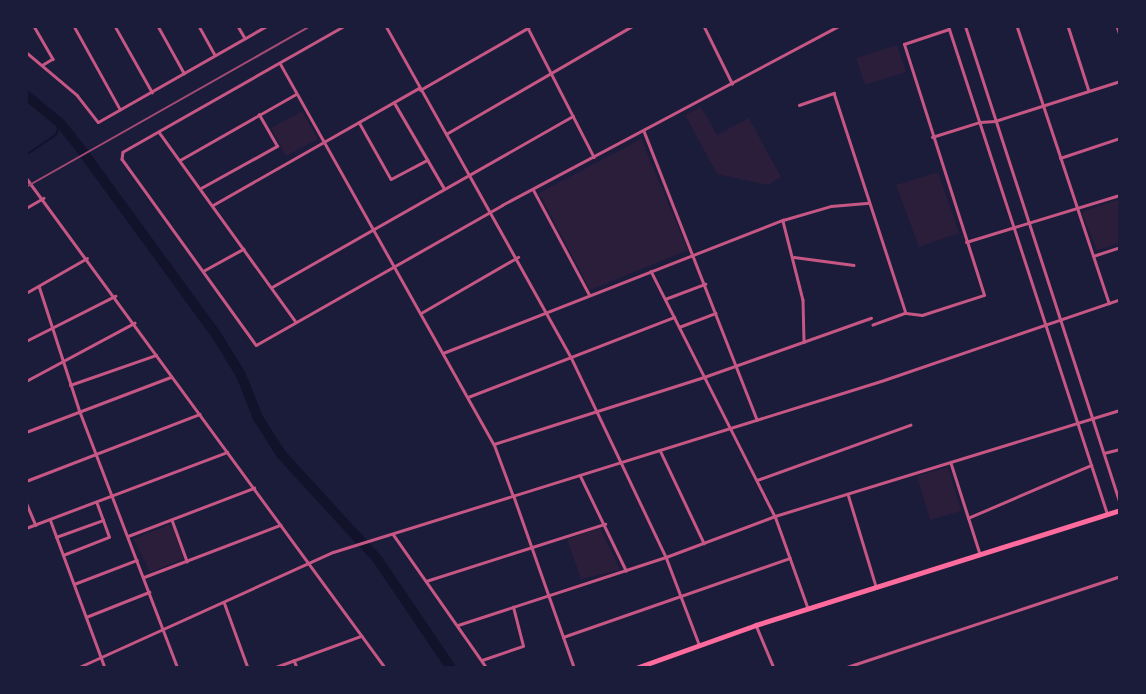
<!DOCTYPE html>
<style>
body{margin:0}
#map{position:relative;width:1146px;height:694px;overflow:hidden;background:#1b1b3a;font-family:Figtree,sans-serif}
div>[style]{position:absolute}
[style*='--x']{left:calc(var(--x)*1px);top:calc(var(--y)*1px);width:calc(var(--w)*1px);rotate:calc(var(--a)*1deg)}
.green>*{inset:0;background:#2a1e3b}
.stream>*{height:2px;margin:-1px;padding:0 1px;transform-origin:1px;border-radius:1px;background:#12122b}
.river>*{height:10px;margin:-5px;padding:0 5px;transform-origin:5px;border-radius:5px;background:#12122b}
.minor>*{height:2.5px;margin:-1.25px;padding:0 1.25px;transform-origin:1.25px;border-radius:1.25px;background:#c65784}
.tertiary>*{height:3px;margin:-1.5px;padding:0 1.5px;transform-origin:1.5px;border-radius:1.5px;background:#c65784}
.trunk>*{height:4.5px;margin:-2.25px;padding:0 2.25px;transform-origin:2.25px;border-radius:2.25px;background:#ff6b9d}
.rail>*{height:2px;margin:-1px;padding:0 1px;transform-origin:1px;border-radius:1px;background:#a44b75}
span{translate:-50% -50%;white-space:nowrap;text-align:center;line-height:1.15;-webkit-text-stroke:4.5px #1b1b3a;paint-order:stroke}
.frame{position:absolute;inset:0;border:28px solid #1b1b3a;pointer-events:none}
</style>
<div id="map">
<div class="green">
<i style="clip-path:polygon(897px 45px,906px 72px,865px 85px,856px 58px)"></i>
<i style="clip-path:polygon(701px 107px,717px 135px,749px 118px,781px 177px,768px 185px,717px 174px,685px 115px)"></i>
<i style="clip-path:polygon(302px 111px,318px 139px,286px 156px,271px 128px)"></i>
<i style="clip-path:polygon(641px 139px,688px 250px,590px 290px,539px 193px)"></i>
<i style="clip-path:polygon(938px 172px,959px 233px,919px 247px,896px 185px)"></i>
<i style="clip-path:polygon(1120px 199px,1120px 243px,1097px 250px,1082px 214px,1084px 211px)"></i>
<i style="clip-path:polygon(948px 467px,961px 511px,930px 520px,917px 476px)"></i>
<i style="clip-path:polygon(171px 524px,184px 559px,150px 572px,133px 539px)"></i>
<i style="clip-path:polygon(600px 528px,620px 570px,581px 579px,567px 539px)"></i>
</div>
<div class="stream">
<i style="--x:26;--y:155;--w:36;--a:-34"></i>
<i style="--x:56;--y:135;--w:13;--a:-72"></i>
</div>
<div class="river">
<i style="--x:26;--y:95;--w:44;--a:39.5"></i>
<i style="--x:60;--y:123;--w:32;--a:51"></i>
<i style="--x:80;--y:148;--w:233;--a:53.9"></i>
<i style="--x:217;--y:336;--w:46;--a:58.4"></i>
<i style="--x:241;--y:375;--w:46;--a:68.4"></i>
<i style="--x:258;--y:418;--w:43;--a:57.4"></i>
<i style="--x:281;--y:454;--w:144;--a:47.5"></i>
<i style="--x:378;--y:560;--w:130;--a:55.9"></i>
</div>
<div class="minor">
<i style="--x:34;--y:26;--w:38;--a:60"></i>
<i style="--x:53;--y:59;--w:12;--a:149"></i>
<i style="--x:74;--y:26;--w:95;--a:61"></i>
<i style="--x:115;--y:26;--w:76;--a:60.7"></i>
<i style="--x:158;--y:26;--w:54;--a:61"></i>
<i style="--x:199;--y:26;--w:33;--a:61"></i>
<i style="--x:238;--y:26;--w:14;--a:60"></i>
<i style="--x:345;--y:26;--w:255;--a:150.4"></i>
<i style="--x:123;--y:152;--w:7;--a:98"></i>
<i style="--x:122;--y:159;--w:229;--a:54.2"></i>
<i style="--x:256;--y:345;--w:283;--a:-29.6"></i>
<i style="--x:502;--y:205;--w:382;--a:-28"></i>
<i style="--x:386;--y:26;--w:379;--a:60.8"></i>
<i style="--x:571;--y:357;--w:221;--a:64.6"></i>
<i style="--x:666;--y:557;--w:93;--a:69.2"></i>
<i style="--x:527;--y:26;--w:147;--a:62.9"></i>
<i style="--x:704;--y:26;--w:64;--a:63.8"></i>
<i style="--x:1017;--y:26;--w:292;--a:71.6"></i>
<i style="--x:1068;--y:26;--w:68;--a:72.1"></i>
<i style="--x:1117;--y:26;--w:9;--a:72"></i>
<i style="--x:26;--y:52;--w:67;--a:40.1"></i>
<i style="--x:77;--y:95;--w:34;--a:52"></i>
<i style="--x:280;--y:63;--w:437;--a:60.7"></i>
<i style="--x:494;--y:444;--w:54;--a:69.6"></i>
<i style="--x:420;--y:90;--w:125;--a:-29.9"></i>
<i style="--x:394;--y:102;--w:99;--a:59.8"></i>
<i style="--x:799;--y:105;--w:37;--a:-19"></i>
<i style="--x:834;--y:93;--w:231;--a:71.9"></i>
<i style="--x:906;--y:313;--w:35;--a:160"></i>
<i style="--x:359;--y:122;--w:65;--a:60.7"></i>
<i style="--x:391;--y:179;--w:41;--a:-27.8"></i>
<i style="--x:644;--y:131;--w:310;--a:68.6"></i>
<i style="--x:159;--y:132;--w:234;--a:54.2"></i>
<i style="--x:446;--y:134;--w:215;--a:-30.1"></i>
<i style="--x:932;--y:137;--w:50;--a:-17.4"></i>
<i style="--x:980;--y:122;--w:15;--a:-4"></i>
<i style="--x:995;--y:121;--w:131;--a:-17.7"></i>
<i style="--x:1060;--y:158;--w:63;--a:-18.4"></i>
<i style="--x:180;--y:160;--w:133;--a:-29.6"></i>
<i style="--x:201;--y:188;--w:87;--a:-28.9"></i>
<i style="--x:277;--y:146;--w:36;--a:-120"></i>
<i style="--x:533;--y:189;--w:119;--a:61.9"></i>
<i style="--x:213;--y:205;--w:237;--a:-29.6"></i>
<i style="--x:26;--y:208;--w:20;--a:-30"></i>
<i style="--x:783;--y:221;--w:81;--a:75.8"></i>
<i style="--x:803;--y:300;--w:42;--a:88.6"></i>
<i style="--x:966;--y:242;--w:161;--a:-17"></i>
<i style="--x:1093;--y:256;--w:28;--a:-18"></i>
<i style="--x:794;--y:257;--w:60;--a:7.7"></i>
<i style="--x:203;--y:271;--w:46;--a:-28.8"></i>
<i style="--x:651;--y:271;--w:275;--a:63.2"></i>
<i style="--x:775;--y:516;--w:98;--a:70.3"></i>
<i style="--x:39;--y:286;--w:133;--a:72"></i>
<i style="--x:80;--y:412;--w:274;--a:69.1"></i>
<i style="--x:272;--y:287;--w:346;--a:-29.6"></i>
<i style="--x:26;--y:293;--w:70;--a:-29.8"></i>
<i style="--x:665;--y:299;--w:43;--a:-20.6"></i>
<i style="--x:421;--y:313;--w:112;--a:-30"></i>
<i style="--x:906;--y:313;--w:16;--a:7"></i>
<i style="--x:922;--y:315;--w:65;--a:-17.9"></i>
<i style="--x:984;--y:295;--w:263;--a:-107.7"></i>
<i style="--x:904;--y:44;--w:47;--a:-18.4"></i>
<i style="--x:679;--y:327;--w:39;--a:-21"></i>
<i style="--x:26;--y:341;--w:100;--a:-26.8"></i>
<i style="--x:443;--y:353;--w:365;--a:-21.4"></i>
<i style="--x:783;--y:220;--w:50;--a:-16.3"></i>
<i style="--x:831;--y:206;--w:38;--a:-5"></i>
<i style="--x:26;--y:381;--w:123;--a:-28.2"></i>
<i style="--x:70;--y:385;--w:91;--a:-19.2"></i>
<i style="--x:468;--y:397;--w:221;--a:-21.2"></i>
<i style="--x:26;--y:432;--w:155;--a:-20.8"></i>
<i style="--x:494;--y:444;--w:220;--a:-17.7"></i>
<i style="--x:704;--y:377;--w:177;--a:-19.5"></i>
<i style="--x:660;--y:450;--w:103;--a:64.7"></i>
<i style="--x:1104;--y:453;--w:16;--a:-14"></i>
<i style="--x:951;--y:463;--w:96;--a:72.3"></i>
<i style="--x:580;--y:475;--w:106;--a:64.2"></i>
<i style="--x:757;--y:480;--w:163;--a:-19.8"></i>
<i style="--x:26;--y:481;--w:186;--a:-21.1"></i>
<i style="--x:848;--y:494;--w:96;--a:73.1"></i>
<i style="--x:26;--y:502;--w:25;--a:67"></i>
<i style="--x:968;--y:518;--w:134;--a:-23.3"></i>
<i style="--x:50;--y:519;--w:159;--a:69.7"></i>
<i style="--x:172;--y:520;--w:44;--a:69.9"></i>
<i style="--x:26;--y:528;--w:215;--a:-20.7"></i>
<i style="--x:393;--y:534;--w:164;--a:55"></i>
<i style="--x:128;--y:536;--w:135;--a:-20.9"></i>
<i style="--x:56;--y:537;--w:50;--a:-19.9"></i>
<i style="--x:63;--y:555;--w:49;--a:-21.4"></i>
<i style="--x:109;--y:537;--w:37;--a:-110"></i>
<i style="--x:144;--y:577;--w:146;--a:-20.9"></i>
<i style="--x:426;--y:581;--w:188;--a:-17.7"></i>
<i style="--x:74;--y:584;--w:67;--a:-20.9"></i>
<i style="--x:224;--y:602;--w:70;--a:70"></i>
<i style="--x:86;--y:617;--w:68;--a:-21.6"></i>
<i style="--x:458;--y:625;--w:219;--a:-18.1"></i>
<i style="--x:666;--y:557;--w:116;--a:-20.6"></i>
<i style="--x:775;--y:516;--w:361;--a:-17.1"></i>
<i style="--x:756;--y:625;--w:47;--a:67.3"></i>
<i style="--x:563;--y:637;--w:240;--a:-19.2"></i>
<i style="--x:294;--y:660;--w:9;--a:69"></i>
<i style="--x:482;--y:660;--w:43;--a:-18.9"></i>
<i style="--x:523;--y:646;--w:40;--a:-104.4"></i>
<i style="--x:273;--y:668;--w:94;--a:-20"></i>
<i style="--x:844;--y:668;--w:291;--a:-18.4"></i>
</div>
<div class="tertiary">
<i style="--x:948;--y:26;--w:513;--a:71.95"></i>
<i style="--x:965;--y:26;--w:503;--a:72.03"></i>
<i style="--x:98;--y:122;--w:193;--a:-29.7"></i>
<i style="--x:26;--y:178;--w:607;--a:53.77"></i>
<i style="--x:513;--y:495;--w:183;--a:70.6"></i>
<i style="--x:77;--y:668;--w:281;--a:-24.4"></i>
<i style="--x:333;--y:552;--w:574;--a:-17.33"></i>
<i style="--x:881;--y:381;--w:253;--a:-18.9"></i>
</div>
<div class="trunk">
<i style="--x:636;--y:668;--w:127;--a:-19.7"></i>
<i style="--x:756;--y:625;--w:382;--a:-17.5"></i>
</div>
<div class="rail">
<i style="--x:26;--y:187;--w:327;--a:-29.5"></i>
</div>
<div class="frame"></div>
</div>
